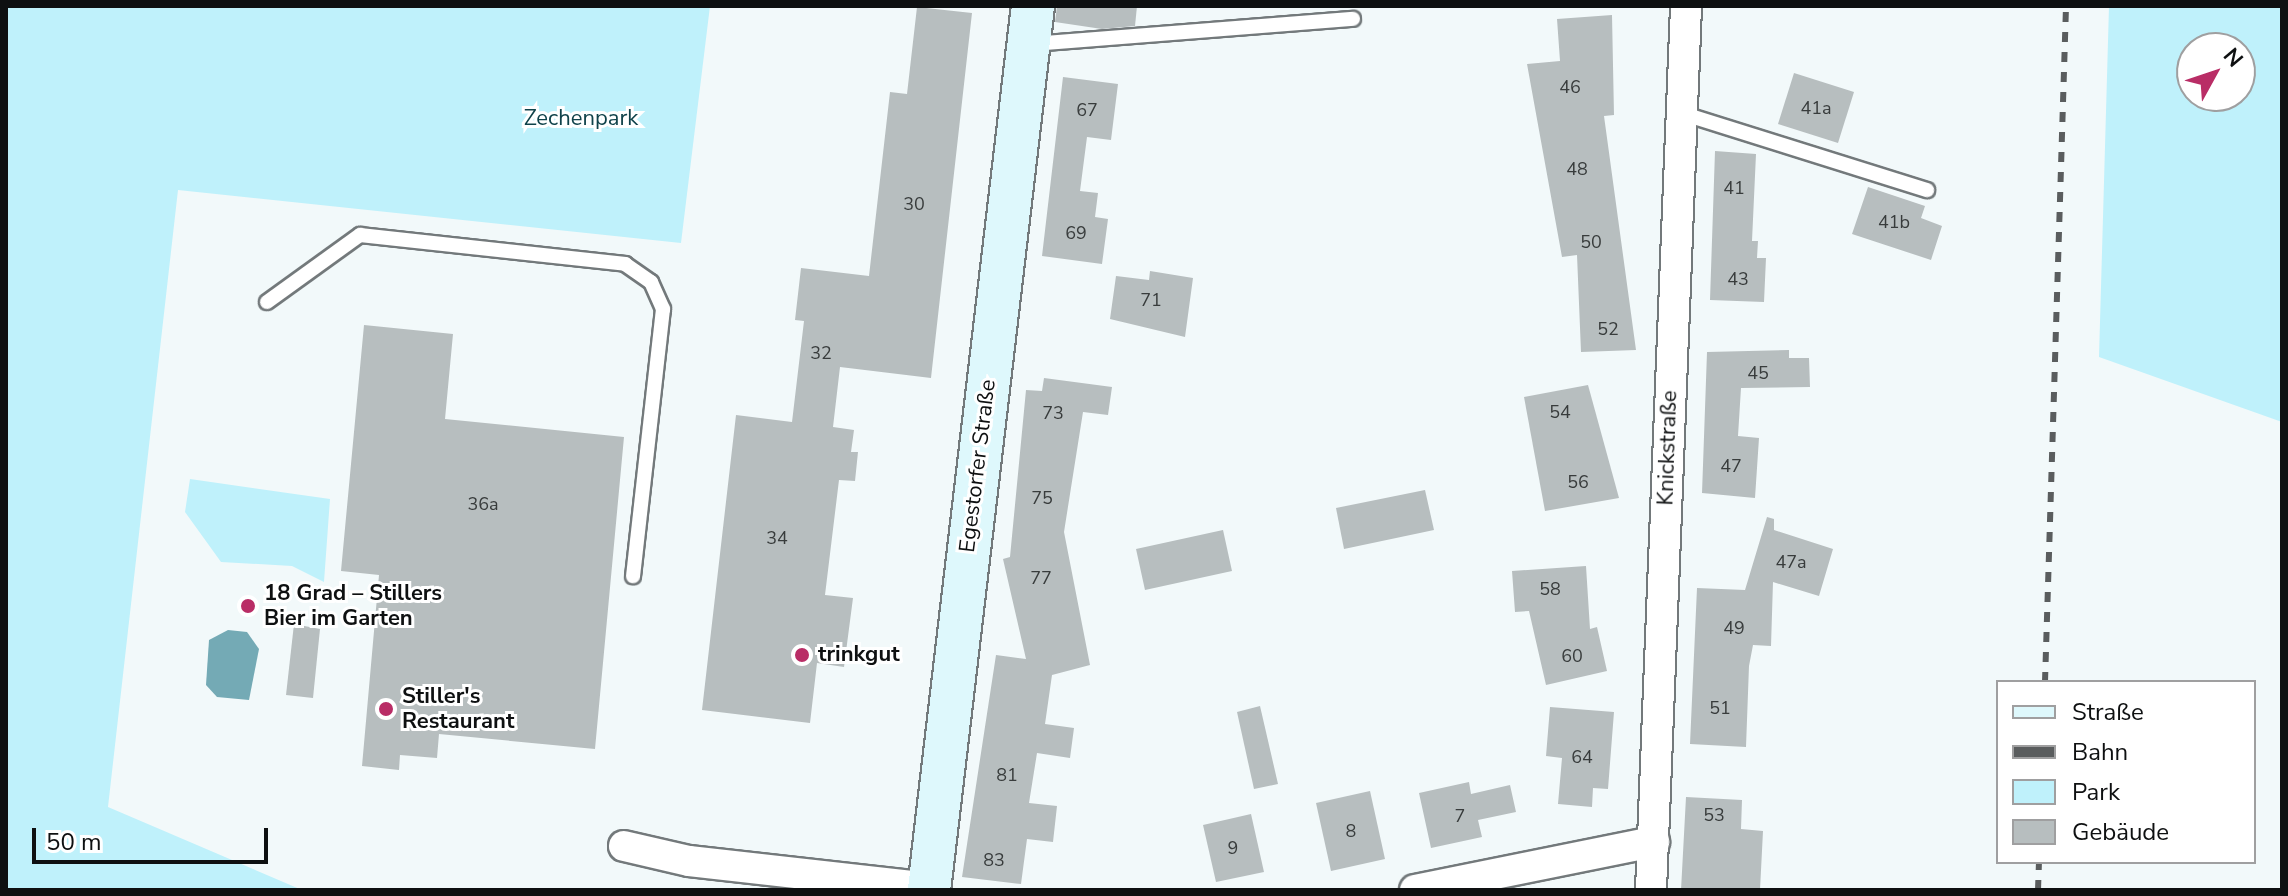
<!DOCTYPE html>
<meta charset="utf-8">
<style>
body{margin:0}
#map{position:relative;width:2288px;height:896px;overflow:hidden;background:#f2f9fa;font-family:"Nunito Sans",sans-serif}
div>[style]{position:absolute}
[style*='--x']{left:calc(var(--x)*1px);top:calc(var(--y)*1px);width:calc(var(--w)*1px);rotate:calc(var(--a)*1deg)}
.green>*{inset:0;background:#bff1fb}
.water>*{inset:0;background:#74aab5}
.building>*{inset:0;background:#b7bebf}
.roads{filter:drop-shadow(2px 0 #73797b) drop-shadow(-2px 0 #73797b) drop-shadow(0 2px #73797b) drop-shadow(0 -2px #73797b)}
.service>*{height:14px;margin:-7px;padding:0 7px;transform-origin:7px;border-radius:7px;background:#fff}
.minor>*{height:30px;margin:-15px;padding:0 15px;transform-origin:15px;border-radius:15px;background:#fff}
.secondary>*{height:42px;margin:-21px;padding:0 21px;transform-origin:21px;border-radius:21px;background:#def8fc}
.rail>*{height:6px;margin-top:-3px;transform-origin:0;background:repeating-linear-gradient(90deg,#5a5d5e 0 10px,transparent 0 20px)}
.dots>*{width:22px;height:22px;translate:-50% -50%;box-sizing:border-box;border:4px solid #fff;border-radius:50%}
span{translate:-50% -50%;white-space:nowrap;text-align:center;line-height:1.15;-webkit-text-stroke:6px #fff;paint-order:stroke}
.number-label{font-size:18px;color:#383c3c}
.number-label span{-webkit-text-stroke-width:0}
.park-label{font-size:22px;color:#0f424a}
.street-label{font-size:22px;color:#0e1011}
.poi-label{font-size:22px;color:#0e1011;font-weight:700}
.left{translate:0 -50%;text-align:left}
.frame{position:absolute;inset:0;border:8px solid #0e1011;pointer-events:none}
.legend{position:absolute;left:1996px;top:680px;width:260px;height:184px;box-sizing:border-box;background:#fff;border:2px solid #9f9fa0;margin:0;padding:10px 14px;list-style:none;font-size:24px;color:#0e1011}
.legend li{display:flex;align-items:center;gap:16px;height:40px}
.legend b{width:40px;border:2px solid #9f9fa0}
.north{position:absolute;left:2176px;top:32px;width:80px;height:80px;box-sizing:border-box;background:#fff;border:2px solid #9f9fa0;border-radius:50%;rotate:50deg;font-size:22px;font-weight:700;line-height:32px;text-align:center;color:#0e1011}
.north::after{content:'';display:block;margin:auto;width:28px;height:36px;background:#b92d66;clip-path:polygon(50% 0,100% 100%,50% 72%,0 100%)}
.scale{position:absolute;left:32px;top:828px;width:236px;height:36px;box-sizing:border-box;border:4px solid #0e1011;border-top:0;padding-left:10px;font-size:24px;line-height:28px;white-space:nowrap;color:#0e1011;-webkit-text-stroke:6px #fff;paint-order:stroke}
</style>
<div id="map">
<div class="green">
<i style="clip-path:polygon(6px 6px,710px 6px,681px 243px,178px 190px,108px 807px,302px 890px,6px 890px)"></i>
<i style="clip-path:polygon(evenodd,2109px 6px,2282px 6px,2282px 422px,2099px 357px,2109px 6px,2192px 48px,2240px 48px,2240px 96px,2192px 96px,2192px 48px)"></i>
<i style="clip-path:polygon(190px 479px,330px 499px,324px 582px,292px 566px,221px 562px,185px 512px)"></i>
</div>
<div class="water">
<i style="clip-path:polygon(228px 630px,247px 632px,259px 649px,249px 700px,217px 697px,206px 685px,209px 640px)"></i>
</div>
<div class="building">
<i style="clip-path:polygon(1057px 6px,1137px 6px,1135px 26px,1102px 29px,1055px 22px)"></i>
<i style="clip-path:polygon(917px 7px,972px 13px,931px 378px,840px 367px,833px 427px,854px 430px,851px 452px,858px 452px,855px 481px,839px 480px,825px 595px,853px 598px,844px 667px,817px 663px,810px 723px,702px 710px,736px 415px,792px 422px,804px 321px,795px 320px,801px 268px,869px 276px,890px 92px,907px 94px)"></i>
<i style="clip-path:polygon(1612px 15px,1614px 115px,1604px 116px,1636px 350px,1581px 352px,1577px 255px,1562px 257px,1527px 64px,1560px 61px,1557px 19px)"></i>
<i style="clip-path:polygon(1794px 73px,1854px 92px,1838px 143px,1778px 124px)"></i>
<i style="clip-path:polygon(1063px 77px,1118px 84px,1111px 140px,1087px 137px,1080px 191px,1098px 193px,1095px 217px,1108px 219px,1102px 264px,1042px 256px)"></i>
<i style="clip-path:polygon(1715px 151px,1756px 154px,1752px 241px,1758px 241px,1757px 258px,1766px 258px,1764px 302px,1710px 300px)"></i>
<i style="clip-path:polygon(1868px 187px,1925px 206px,1921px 218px,1942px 226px,1931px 260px,1852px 234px)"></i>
<i style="clip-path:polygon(1150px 271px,1193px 278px,1185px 337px,1110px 319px,1116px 276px,1149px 280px)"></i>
<i style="clip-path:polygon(364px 325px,453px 334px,445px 419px,624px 437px,595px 749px,439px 734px,437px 758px,400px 755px,399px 770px,362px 766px,379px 575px,341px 571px)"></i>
<i style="clip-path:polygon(1789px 350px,1789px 358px,1809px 358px,1810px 387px,1741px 388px,1738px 436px,1759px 438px,1755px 498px,1702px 493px,1707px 352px)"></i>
<i style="clip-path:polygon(1044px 378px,1112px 387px,1108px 415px,1083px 412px,1064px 532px,1090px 665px,1052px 675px,1045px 724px,1074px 728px,1070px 758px,1037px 753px,1029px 803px,1057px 806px,1053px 842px,1027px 839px,1021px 884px,962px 877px,996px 655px,1026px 659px,1003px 559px,1010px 557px,1026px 390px,1042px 391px)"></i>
<i style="clip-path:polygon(1588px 385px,1619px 498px,1545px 511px,1524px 397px)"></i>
<i style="clip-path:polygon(1425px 490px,1434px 530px,1344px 549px,1336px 508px)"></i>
<i style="clip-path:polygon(1767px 517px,1774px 519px,1774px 530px,1833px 549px,1819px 596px,1773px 582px,1771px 646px,1753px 645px,1749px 666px,1746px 747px,1690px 744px,1697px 588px,1745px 590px)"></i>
<i style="clip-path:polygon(1223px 530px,1232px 571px,1145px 590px,1136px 549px)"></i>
<i style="clip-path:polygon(1586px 566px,1590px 629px,1597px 627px,1607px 671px,1546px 685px,1529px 611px,1515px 612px,1512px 571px)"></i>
<i style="clip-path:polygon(294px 624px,320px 629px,313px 698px,286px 695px)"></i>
<i style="clip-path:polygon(1260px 706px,1278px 784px,1254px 789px,1237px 712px)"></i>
<i style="clip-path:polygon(1550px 707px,1614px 712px,1608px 789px,1593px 788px,1592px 807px,1558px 804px,1562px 758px,1546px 756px)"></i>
<i style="clip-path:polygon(1469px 782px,1471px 794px,1510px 785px,1516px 812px,1478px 820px,1482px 837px,1431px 848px,1419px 793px)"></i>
<i style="clip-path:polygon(1370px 791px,1385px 859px,1331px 871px,1316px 803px)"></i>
<i style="clip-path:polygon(1686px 797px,1742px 800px,1741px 829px,1763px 831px,1760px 890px,1681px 890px)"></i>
<i style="clip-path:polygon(1251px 814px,1264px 872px,1216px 882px,1203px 825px)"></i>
</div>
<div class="roads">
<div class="service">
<i style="--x:1033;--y:44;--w:321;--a:-4.5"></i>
<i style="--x:1681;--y:113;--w:258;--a:17.4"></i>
<i style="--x:267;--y:302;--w:115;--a:-35.8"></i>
<i style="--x:360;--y:235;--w:267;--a:6.2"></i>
<i style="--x:625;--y:264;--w:32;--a:35"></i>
<i style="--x:651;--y:282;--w:30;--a:66"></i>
<i style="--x:663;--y:309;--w:269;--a:96.4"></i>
</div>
<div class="minor">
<i style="--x:624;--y:846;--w:67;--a:13"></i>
<i style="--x:689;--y:861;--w:242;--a:6.4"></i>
<i style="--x:1415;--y:890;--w:244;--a:-11.4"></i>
<i style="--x:1651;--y:890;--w:885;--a:-87.73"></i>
</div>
<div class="secondary">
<i style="--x:929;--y:890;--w:890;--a:-83.29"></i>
</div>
</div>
<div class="rail">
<i style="--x:2045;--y:682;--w:676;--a:-88.22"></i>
<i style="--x:2038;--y:890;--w:28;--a:-88"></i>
</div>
<div class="dots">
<i style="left:248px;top:606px;background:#b92d66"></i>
<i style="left:802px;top:655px;background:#b92d66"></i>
<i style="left:386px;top:709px;background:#b92d66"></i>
</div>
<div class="number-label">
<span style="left:1570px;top:87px">46</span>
<span style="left:1816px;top:108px">41a</span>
<span style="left:1087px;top:110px">67</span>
<span style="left:1577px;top:169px">48</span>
<span style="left:1734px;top:188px">41</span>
<span style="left:914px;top:204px">30</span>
<span style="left:1894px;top:222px">41b</span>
<span style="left:1076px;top:233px">69</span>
<span style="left:1591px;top:242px">50</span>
<span style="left:1738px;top:279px">43</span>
<span style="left:1151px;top:300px">71</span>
<span style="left:1608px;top:329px">52</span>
<span style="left:821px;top:353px">32</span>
<span style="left:1758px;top:373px">45</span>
<span style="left:1560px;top:412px">54</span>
<span style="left:1053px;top:413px">73</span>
<span style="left:1731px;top:466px">47</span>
<span style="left:1578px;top:482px">56</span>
<span style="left:1042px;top:498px">75</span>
<span style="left:483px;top:504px">36a</span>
<span style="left:777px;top:538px">34</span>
<span style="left:1791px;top:562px">47a</span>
<span style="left:1041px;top:578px">77</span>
<span style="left:1550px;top:589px">58</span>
<span style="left:1734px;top:628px">49</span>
<span style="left:1572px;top:656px">60</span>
<span style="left:1720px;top:708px">51</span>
<span style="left:1582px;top:757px">64</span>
<span style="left:1007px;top:775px">81</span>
<span style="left:1714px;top:815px">53</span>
<span style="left:1460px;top:816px">7</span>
<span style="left:1351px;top:831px">8</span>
<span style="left:1233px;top:848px">9</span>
<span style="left:994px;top:860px">83</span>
</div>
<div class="park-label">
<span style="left:581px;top:119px">Zechenpark</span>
</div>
<div class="street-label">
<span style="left:1668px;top:448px;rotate:-88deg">Knickstraße</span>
<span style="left:978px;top:466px;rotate:-83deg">Egestorfer Straße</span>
</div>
<div class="poi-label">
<span class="left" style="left:264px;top:606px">18 Grad – Stillers<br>Bier im Garten</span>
<span class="left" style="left:818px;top:655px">trinkgut</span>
<span class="left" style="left:402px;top:709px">Stiller's<br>Restaurant</span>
</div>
<div class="frame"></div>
<ul class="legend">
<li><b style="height:10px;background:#def8fc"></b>Straße</li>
<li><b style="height:10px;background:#5a5d5e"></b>Bahn</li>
<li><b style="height:22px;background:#bff1fb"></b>Park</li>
<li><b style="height:22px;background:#b7bebf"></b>Gebäude</li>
</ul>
<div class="north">N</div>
<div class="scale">50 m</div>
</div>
